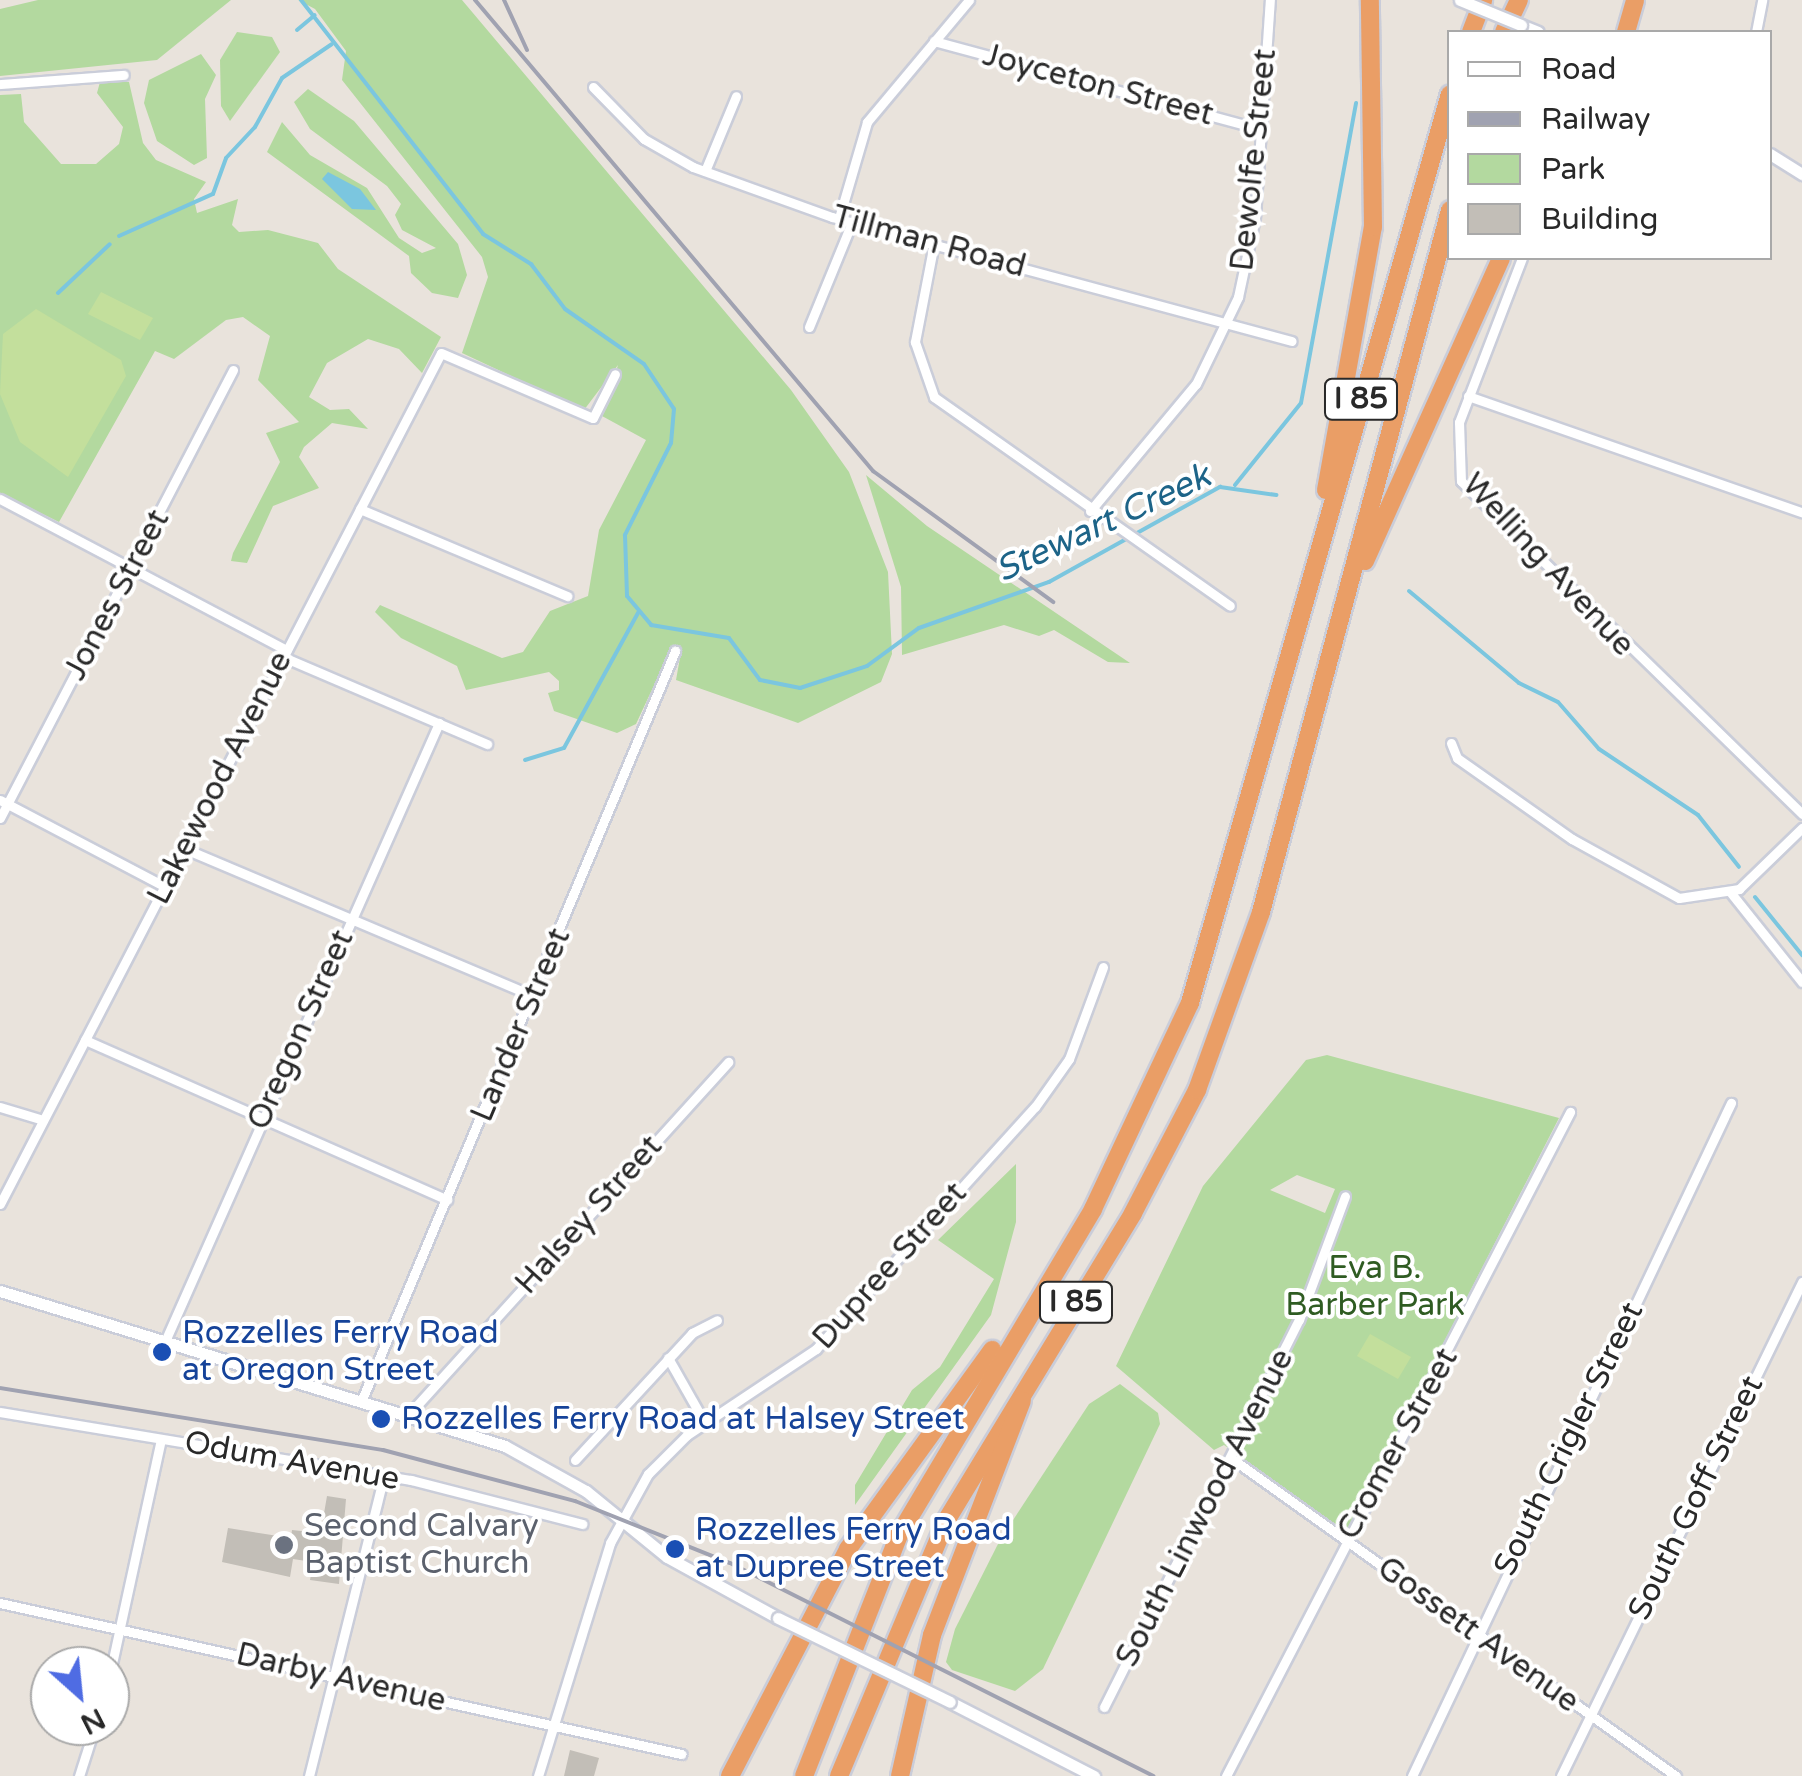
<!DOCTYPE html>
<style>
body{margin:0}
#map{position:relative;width:1802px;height:1776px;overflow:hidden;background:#e9e3dc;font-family:"Varela Round",sans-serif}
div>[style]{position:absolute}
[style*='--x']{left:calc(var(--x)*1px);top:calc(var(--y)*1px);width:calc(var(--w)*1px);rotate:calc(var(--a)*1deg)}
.green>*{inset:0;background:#b3d99f}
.pitch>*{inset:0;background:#c3df9c}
.water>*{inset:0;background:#7bc6df}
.stream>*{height:4px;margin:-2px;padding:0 2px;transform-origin:2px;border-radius:2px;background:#7bc6df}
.building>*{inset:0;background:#c2beb7}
.roads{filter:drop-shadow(2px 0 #cacdd9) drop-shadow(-2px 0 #cacdd9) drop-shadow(0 2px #cacdd9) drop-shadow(0 -2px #cacdd9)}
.minor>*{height:9px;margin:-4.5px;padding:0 4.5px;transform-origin:4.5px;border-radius:4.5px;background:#fff}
.tertiary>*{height:11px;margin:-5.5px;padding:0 5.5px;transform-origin:5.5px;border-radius:5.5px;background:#fff}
.motorway>*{height:18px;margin:-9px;padding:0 9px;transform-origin:9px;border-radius:9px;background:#ea9e66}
.rail>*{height:4px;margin:-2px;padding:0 2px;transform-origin:2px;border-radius:2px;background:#a0a2b1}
.bridges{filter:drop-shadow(2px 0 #cacdd9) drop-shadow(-2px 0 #cacdd9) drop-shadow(0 2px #cacdd9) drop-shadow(0 -2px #cacdd9)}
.tertiary-bridge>*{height:11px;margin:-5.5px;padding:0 5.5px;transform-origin:5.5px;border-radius:5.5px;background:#fff}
.dots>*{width:28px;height:28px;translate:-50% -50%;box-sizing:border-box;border:5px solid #fff;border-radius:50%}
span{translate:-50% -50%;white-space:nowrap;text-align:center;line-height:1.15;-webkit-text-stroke:8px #fff;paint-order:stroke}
.shield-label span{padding:2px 8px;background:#fff;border:2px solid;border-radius:8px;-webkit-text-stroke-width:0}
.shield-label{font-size:30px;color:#292929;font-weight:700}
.street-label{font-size:32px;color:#292929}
.park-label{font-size:32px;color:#2f5c22}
.transit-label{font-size:32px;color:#164399}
.left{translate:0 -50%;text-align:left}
.worship-label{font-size:32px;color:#5b616d}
.water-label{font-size:35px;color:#1d6488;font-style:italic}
.legend{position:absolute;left:1447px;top:30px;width:325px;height:230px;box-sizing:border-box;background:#fff;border:2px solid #a9a9a9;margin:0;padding:12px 18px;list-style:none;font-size:30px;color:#292929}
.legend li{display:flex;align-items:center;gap:20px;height:50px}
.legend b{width:50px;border:2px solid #a9a9a9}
.north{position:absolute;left:30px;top:1646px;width:100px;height:100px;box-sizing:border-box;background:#fff;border:2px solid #a9a9a9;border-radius:50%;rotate:153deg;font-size:28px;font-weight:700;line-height:40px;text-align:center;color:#292929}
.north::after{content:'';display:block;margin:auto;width:35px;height:45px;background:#4f6ce3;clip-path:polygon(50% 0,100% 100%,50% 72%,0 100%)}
</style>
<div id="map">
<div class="green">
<i style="clip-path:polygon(38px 0,231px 0,157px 60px,0 76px,0 9px)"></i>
<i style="clip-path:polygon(298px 0,462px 0,791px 390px,849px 472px,888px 572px,892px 654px,881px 682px,798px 723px,676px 680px,681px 652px,670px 651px,636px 724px,617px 733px,554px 711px,548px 693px,559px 690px,559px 681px,549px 672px,466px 690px,457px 666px,401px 638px,375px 612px,380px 605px,502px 658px,523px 652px,550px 611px,588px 596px,599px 530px,646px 440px,602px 416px,618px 365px,584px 410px,462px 353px,488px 277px,482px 257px,342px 80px,346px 51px,315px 9px)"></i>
<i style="clip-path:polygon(237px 32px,272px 37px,280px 52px,230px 121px,221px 106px,220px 60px)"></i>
<i style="clip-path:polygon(201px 54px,216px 75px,205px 99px,207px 158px,194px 165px,157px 141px,144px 103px,149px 80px)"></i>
<i style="clip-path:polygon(100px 82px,129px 82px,143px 143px,156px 160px,206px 182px,194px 199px,197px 213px,238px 199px,232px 225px,239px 232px,268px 230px,318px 243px,338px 269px,441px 337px,422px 373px,399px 349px,368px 339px,327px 363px,309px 397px,330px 410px,349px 409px,368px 429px,332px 423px,304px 447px,299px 457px,319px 488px,273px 506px,247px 563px,231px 561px,233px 553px,280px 462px,266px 433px,299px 422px,258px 380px,270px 336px,243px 317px,226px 320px,174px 359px,155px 351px,59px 522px,0 493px,0 95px,21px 94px,24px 122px,61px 164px,96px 164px,119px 144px,123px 127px,97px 93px)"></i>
<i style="clip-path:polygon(308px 89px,354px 121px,458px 244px,467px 275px,458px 298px,432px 293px,411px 273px,409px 256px,267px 152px,282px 122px,310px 155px,367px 188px,399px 238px,422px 253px,436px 248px,402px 230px,395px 215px,401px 204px,387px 186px,310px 129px,294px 102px)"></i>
<i style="clip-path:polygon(866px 475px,927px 526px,1130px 663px,1108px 662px,1054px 630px,1039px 636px,1004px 625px,902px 655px,901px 587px)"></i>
<i style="clip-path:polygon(evenodd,1327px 1055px,1559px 1118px,1346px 1533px,1224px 1445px,1214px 1450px,1116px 1366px,1203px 1186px,1306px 1060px,1327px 1055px,1297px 1175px,1335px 1189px,1325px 1213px,1270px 1190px,1297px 1175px)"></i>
<i style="clip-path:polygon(1016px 1164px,1016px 1222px,991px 1315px,855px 1505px,855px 1485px,912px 1390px,940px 1367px,994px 1279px,938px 1240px)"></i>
<i style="clip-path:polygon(1120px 1384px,1158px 1413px,1160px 1424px,1043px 1669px,1015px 1691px,952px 1670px,946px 1662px,955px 1629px,1000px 1540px,1089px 1404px)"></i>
</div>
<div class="pitch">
<i style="clip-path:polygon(101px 292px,153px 318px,140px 340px,88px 314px)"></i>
<i style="clip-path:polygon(36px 309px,121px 360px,126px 376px,68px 477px,20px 442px,0 394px,3px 334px)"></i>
<i style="clip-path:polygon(1370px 1334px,1411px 1357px,1398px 1379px,1357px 1356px)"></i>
</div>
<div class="water">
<i style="clip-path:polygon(328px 172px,360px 189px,376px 210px,352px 209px,322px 179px)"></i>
</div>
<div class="stream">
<i style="--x:301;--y:0;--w:296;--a:52.1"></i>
<i style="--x:483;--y:234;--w:57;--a:32"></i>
<i style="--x:531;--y:264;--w:56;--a:52.9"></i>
<i style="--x:565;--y:309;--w:96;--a:34.8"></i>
<i style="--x:644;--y:364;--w:54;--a:56.3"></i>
<i style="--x:674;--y:409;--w:34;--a:95"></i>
<i style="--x:671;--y:443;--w:103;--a:116.6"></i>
<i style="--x:625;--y:535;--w:61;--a:88.1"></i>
<i style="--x:627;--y:596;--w:38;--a:50"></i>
<i style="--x:651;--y:625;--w:79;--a:9.5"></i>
<i style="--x:729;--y:638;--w:52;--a:53.6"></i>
<i style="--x:760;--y:680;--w:41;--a:11.3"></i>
<i style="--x:800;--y:688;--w:71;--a:-18.2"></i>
<i style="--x:867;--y:666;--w:64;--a:-36.2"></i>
<i style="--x:919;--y:628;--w:138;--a:-19.5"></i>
<i style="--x:1049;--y:582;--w:196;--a:-29.1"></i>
<i style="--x:1220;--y:487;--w:57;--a:8.1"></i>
<i style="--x:297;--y:30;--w:23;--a:-40"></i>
<i style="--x:119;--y:236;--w:103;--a:-24.1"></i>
<i style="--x:213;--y:194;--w:38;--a:-70"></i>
<i style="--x:226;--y:158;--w:42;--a:-46.9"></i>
<i style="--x:255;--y:127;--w:56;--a:-61.1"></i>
<i style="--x:282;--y:78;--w:60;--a:-34.2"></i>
<i style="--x:58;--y:293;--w:71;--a:-43.3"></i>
<i style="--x:1235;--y:485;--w:105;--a:-51.2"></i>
<i style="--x:1301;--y:403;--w:305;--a:-79.6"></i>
<i style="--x:1409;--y:591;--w:143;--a:39.9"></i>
<i style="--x:1519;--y:683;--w:43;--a:26"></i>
<i style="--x:1558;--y:702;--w:62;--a:48.9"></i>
<i style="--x:1599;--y:749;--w:119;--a:33.7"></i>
<i style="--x:1698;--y:815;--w:66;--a:51.7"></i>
<i style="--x:525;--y:760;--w:41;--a:-17.1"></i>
<i style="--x:564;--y:748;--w:154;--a:-61.3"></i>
<i style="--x:1755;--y:897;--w:75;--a:51"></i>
</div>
<div class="building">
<i style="clip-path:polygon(327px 1496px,346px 1499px,339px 1584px,310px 1580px,313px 1562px,293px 1559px,290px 1577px,222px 1562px,228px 1528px,291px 1538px,292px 1530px,310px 1532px,311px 1524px,322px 1525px)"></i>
<i style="clip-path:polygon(570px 1750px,599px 1758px,594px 1776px,564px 1776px)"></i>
</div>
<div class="roads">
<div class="minor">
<i style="--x:1756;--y:32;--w:33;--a:-79"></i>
<i style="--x:934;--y:41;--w:339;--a:15.1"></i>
<i style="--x:0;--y:84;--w:124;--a:-4.2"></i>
<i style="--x:593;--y:87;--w:73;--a:45.6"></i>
<i style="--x:644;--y:139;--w:56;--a:29.7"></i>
<i style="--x:693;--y:167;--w:148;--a:19.8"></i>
<i style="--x:832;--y:217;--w:476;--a:15.1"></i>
<i style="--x:705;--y:171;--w:81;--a:-67.5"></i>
<i style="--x:839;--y:218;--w:100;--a:-73.7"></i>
<i style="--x:867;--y:122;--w:159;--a:-50.1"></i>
<i style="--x:934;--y:243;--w:101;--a:100.9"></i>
<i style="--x:915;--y:342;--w:58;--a:70.9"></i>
<i style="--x:934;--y:397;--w:362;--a:35.2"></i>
<i style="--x:1522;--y:258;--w:176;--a:111"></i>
<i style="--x:1459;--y:422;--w:59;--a:88.1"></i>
<i style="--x:1461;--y:481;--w:477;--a:44.3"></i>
<i style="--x:809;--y:327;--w:113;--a:-67.7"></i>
<i style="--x:1468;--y:396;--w:354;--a:19.2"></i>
<i style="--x:0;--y:499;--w:324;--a:27.8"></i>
<i style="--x:360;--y:509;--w:225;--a:22.8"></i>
<i style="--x:1090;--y:511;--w:165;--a:-50.2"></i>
<i style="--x:1196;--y:384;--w:97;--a:-64.2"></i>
<i style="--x:1238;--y:297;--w:81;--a:-77.9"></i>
<i style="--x:1255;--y:218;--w:219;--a:-86.1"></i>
<i style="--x:283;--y:657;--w:222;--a:23.1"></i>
<i style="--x:1451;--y:743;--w:16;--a:68"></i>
<i style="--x:1457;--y:758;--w:141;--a:35.2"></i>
<i style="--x:1572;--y:839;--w:122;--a:28.9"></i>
<i style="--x:1679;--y:898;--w:61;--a:-8.5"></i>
<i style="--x:1739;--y:889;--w:88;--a:-44.1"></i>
<i style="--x:0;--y:800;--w:185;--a:27.7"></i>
<i style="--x:0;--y:818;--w:505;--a:-62.52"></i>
<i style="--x:183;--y:848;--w:382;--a:22.9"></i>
<i style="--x:1731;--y:893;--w:114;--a:51.4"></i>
<i style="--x:85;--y:1040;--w:396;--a:23.8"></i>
<i style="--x:0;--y:1107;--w:45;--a:16.8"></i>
<i style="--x:0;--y:1204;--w:958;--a:-62.61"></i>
<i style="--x:441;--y:353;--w:165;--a:23.2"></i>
<i style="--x:593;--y:418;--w:49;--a:-63.4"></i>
<i style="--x:166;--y:1339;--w:674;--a:-66.1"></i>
<i style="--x:668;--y:1358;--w:75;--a:60.4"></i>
<i style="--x:363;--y:1397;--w:809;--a:-67.3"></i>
<i style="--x:0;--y:1412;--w:417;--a:9.4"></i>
<i style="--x:411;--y:1480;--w:177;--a:14.4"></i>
<i style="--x:410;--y:1413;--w:474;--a:-47.8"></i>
<i style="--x:1231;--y:1458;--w:547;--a:35.55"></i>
<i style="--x:575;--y:1460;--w:173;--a:-47.3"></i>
<i style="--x:692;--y:1333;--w:28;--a:-27"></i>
<i style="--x:0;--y:1603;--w:698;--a:12.5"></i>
<i style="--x:110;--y:1673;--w:239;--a:-77.7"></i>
<i style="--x:1104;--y:1707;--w:433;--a:-63.3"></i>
<i style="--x:1299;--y:1320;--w:132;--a:-69.6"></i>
<i style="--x:79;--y:1776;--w:52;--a:-72.3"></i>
<i style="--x:309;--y:1776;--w:310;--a:-76"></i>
<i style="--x:538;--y:1776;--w:244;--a:-72.8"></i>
<i style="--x:610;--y:1543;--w:79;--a:-61.2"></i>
<i style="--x:648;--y:1474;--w:55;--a:-45"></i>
<i style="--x:687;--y:1435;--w:155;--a:-33.7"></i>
<i style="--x:816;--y:1349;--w:326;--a:-47.9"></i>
<i style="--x:1035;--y:1107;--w:59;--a:-54.7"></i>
<i style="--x:1069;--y:1059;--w:98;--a:-69.7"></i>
<i style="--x:1226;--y:1776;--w:748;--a:-62.61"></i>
<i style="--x:1412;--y:1776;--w:745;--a:-64.64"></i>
<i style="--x:1561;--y:1776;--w:550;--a:-63.99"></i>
</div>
<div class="tertiary">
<i style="--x:1521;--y:25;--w:18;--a:22"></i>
<i style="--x:1770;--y:154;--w:38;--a:32"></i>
<i style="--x:0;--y:1291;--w:528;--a:17.06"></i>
<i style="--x:505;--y:1446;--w:93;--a:29.1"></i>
<i style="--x:586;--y:1491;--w:104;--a:39.2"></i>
<i style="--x:667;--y:1557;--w:127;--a:28.8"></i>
<i style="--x:950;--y:1702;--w:162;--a:27.2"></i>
</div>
<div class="motorway">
<i style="--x:1471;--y:32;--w:34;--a:-69"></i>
<i style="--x:1504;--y:32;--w:35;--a:-65"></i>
<i style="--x:1626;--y:32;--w:33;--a:-74"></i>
<i style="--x:1326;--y:490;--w:267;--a:-79.9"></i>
<i style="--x:1373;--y:227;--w:227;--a:-90.8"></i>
<i style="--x:1365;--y:561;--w:332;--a:-65.8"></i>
<i style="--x:730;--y:1776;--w:256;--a:-62.5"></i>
<i style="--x:848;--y:1549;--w:246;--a:-54.1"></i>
<i style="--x:804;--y:1776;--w:259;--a:-68.5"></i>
<i style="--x:899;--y:1535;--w:379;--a:-59.2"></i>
<i style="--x:1093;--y:1209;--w:228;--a:-64.8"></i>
<i style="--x:1190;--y:1003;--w:945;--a:-74.04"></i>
<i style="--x:839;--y:1776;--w:277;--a:-67.2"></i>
<i style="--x:946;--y:1521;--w:360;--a:-58.7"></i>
<i style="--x:1133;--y:1213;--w:139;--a:-62.5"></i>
<i style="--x:1197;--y:1090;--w:189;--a:-70.2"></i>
<i style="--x:1261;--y:912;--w:727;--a:-74.93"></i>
<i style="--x:900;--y:1776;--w:145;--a:-77.2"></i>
<i style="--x:932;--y:1635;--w:251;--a:-69"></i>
</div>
</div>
<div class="rail">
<i style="--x:475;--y:0;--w:617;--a:49.8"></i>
<i style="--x:873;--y:471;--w:223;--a:36"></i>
<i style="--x:504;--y:0;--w:55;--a:65.3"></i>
<i style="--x:0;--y:1388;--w:388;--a:9.2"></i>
<i style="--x:383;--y:1450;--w:199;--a:14.9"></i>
<i style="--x:575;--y:1501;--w:167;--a:21.8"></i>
<i style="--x:730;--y:1563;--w:474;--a:26.7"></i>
</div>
<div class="bridges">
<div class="tertiary-bridge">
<i style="--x:1460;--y:0;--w:66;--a:22.3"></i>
<i style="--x:778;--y:1618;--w:191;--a:26"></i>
</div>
</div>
<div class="dots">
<i style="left:162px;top:1352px;background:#1a4fb4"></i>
<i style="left:381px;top:1419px;background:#1a4fb4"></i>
<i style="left:284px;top:1545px;background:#6b7280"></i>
<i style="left:675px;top:1549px;background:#1a4fb4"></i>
</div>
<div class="shield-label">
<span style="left:1361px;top:399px">I 85</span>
<span style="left:1076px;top:1302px">I 85</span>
</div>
<div class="street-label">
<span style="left:1098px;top:85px;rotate:15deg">Joyceton Street</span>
<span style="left:1254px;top:160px;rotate:-84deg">Dewolfe Street</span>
<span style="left:929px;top:242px;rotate:15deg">Tillman Road</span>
<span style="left:1548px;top:565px;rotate:47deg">Welling Avenue</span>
<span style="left:117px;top:595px;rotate:-62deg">Jones Street</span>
<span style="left:220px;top:778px;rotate:-63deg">Lakewood Avenue</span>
<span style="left:521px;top:1025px;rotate:-67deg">Lander Street</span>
<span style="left:301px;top:1030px;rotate:-66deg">Oregon Street</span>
<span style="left:589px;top:1215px;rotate:-48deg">Halsey Street</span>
<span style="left:890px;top:1266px;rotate:-48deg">Dupree Street</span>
<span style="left:1569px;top:1439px;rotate:-64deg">South Crigler Street</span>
<span style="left:1398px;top:1444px;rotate:-61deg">Cromer Street</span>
<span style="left:292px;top:1461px;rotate:10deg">Odum Avenue</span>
<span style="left:1696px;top:1498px;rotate:-64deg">South Goff Street</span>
<span style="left:1205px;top:1508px;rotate:-63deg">South Linwood Avenue</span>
<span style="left:1478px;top:1635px;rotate:36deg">Gossett Avenue</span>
<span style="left:341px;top:1678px;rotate:13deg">Darby Avenue</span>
</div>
<div class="park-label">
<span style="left:1375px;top:1287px">Eva B.<br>Barber Park</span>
</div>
<div class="transit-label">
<span class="left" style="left:182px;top:1352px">Rozzelles Ferry Road<br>at Oregon Street</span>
<span class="left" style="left:401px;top:1419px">Rozzelles Ferry Road at Halsey Street</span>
<span class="left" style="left:695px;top:1549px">Rozzelles Ferry Road<br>at Dupree Street</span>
</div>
<div class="worship-label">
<span class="left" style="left:304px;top:1545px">Second Calvary<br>Baptist Church</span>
</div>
<div class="water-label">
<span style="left:1103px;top:523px;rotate:-25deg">Stewart Creek</span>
</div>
<ul class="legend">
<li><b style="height:12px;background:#fff"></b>Road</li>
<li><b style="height:12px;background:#a0a2b1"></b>Railway</li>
<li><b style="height:28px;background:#b3d99f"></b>Park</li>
<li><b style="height:28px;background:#c2beb7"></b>Building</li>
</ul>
<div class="north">N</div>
</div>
